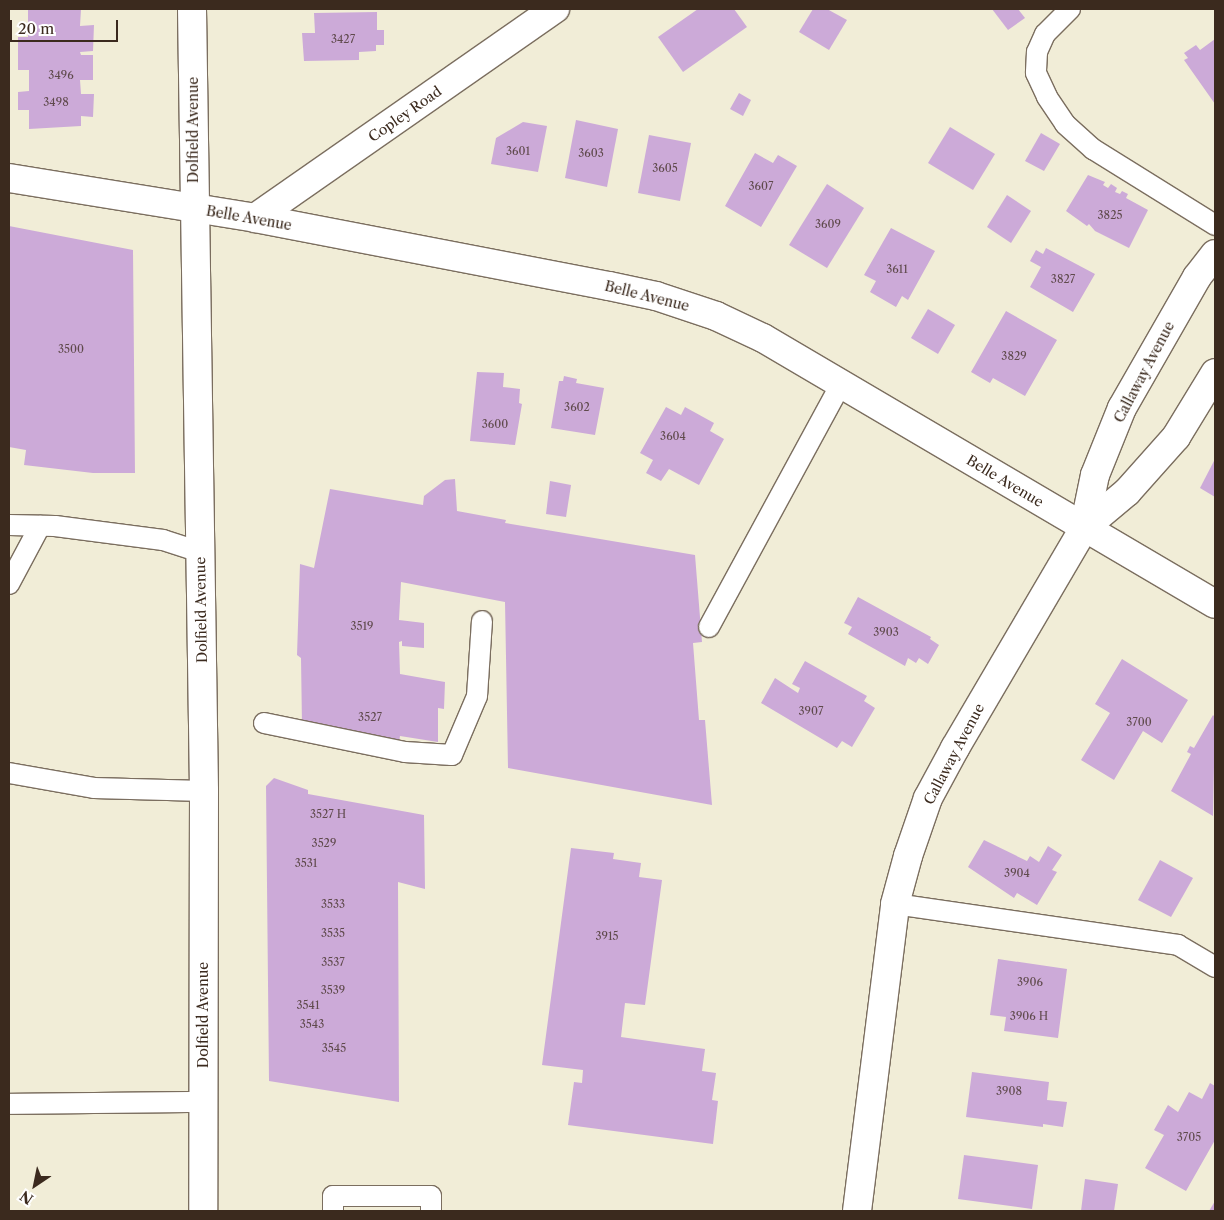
<!DOCTYPE html>
<style>
body{margin:0}
#map{position:relative;width:1224px;height:1220px;overflow:hidden;background:#f1edd7;font-family:"Libre Caslon Text",serif}
div>[style]{position:absolute}
[style*='--x']{left:calc(var(--x)*1px);top:calc(var(--y)*1px);width:calc(var(--w)*1px);rotate:calc(var(--a)*1deg)}
.building>*{inset:0;background:#ccaad8}
.roads{filter:drop-shadow(1px 0 #7b6e5f) drop-shadow(-1px 0 #7b6e5f) drop-shadow(0 1px #7b6e5f) drop-shadow(0 -1px #7b6e5f)}
.service>*{height:20px;margin:-10px;padding:0 10px;transform-origin:10px;border-radius:10px;background:#fff}
.minor>*{height:28px;margin:-14px;padding:0 14px;transform-origin:14px;border-radius:14px;background:#fff}
.tertiary>*{height:28px;margin:-14px;padding:0 14px;transform-origin:14px;border-radius:14px;background:#fff}
span{translate:-50% -50%;white-space:nowrap;text-align:center;line-height:1.15;-webkit-text-stroke:5px #fff;paint-order:stroke}
.number-label{font-size:11px;color:#5f4a4c}
.number-label span{-webkit-text-stroke-width:0}
.street-label{font-size:14px;color:#3b2a1e}
.frame{position:absolute;inset:0;border:10px solid #3b2a1e;pointer-events:none}
.north{position:absolute;left:10px;top:1160px;width:50px;height:50px;-webkit-text-stroke:4px #fff;paint-order:stroke;rotate:214deg;font-size:14px;font-weight:700;line-height:20px;text-align:center;color:#3b2a1e}
.north::after{content:'';display:block;margin:auto;width:18px;height:22px;background:#3b2a1e;clip-path:polygon(50% 0,100% 100%,50% 72%,0 100%)}
.scale{position:absolute;left:10px;top:20px;width:108px;height:22px;box-sizing:border-box;border:2px solid #3b2a1e;border-top:0;padding-left:6px;font-size:15px;line-height:18px;white-space:nowrap;color:#3b2a1e;-webkit-text-stroke:4px #fff;paint-order:stroke}
</style>
<div id="map">
<div class="building">
<i style="clip-path:polygon(28px 9px,81px 9px,80px 26px,94px 25px,93px 51px,80px 52px,81px 55px,93px 55px,93px 80px,80px 80px,81px 94px,94px 94px,93px 117px,81px 116px,81px 126px,29px 129px,29px 110px,18px 110px,18px 92px,29px 91px,29px 70px,18px 70px,18px 37px,28px 37px)"></i>
<i style="clip-path:polygon(698px 9px,734px 9px,747px 27px,683px 72px,658px 37px)"></i>
<i style="clip-path:polygon(813px 9px,827px 9px,847px 20px,829px 50px,799px 32px)"></i>
<i style="clip-path:polygon(992px 9px,1018px 9px,1025px 18px,1008px 30px)"></i>
<i style="clip-path:polygon(377px 12px,377px 30px,384px 30px,384px 45px,376px 45px,376px 51px,359px 52px,359px 60px,304px 61px,302px 33px,315px 33px,314px 13px)"></i>
<i style="clip-path:polygon(1215px 39px,1215px 104px,1184px 60px,1188px 58px,1184px 53px,1196px 45px,1200px 50px)"></i>
<i style="clip-path:polygon(739px 93px,751px 100px,743px 116px,730px 109px)"></i>
<i style="clip-path:polygon(576px 120px,618px 129px,607px 187px,565px 178px)"></i>
<i style="clip-path:polygon(523px 122px,547px 126px,538px 172px,491px 164px,496px 138px)"></i>
<i style="clip-path:polygon(950px 127px,995px 154px,973px 190px,928px 163px)"></i>
<i style="clip-path:polygon(1041px 133px,1060px 144px,1044px 171px,1025px 161px)"></i>
<i style="clip-path:polygon(649px 135px,691px 143px,680px 201px,638px 193px)"></i>
<i style="clip-path:polygon(755px 153px,773px 163px,778px 155px,797px 166px,761px 227px,725px 206px)"></i>
<i style="clip-path:polygon(1088px 175px,1105px 182px,1103px 185px,1108px 188px,1111px 184px,1117px 188px,1115px 192px,1120px 194px,1122px 191px,1128px 194px,1126px 198px,1148px 210px,1129px 248px,1095px 231px,1089px 224px,1087px 226px,1066px 211px)"></i>
<i style="clip-path:polygon(827px 184px,864px 208px,827px 268px,789px 245px)"></i>
<i style="clip-path:polygon(1007px 195px,1031px 211px,1011px 243px,987px 227px)"></i>
<i style="clip-path:polygon(9px 226px,133px 250px,135px 473px,93px 473px,24px 465px,26px 450px,9px 447px)"></i>
<i style="clip-path:polygon(891px 228px,935px 251px,908px 300px,902px 296px,896px 307px,870px 292px,876px 281px,864px 275px)"></i>
<i style="clip-path:polygon(1046px 248px,1095px 274px,1073px 312px,1030px 287px,1041px 267px,1030px 261px,1036px 250px,1043px 254px)"></i>
<i style="clip-path:polygon(928px 309px,955px 325px,938px 354px,911px 338px)"></i>
<i style="clip-path:polygon(1006px 311px,1057px 340px,1025px 396px,993px 378px,990px 383px,971px 372px)"></i>
<i style="clip-path:polygon(477px 372px,504px 373px,503px 387px,520px 389px,519px 403px,522px 404px,515px 445px,470px 441px)"></i>
<i style="clip-path:polygon(564px 376px,577px 379px,576px 383px,604px 388px,595px 435px,551px 428px,559px 381px,563px 381px)"></i>
<i style="clip-path:polygon(666px 407px,681px 415px,685px 407px,714px 423px,710px 431px,724px 439px,699px 485px,669px 469px,661px 481px,646px 473px,653px 460px,640px 453px)"></i>
<i style="clip-path:polygon(1215px 459px,1215px 497px,1200px 488px)"></i>
<i style="clip-path:polygon(455px 479px,457px 511px,506px 520px,505px 523px,695px 555px,702px 642px,693px 643px,699px 720px,705px 720px,712px 805px,508px 768px,505px 602px,401px 582px,399px 620px,424px 623px,424px 648px,402px 646px,402px 641px,399px 642px,400px 674px,445px 682px,444px 709px,438px 708px,438px 742px,400px 736px,399px 742px,302px 726px,301px 658px,297px 655px,300px 564px,314px 568px,330px 489px,423px 505px,424px 496px,445px 480px)"></i>
<i style="clip-path:polygon(550px 481px,571px 485px,566px 517px,546px 514px)"></i>
<i style="clip-path:polygon(858px 597px,931px 637px,930px 639px,939px 645px,928px 664px,919px 658px,916px 663px,908px 658px,905px 666px,848px 634px,852px 627px,844px 623px)"></i>
<i style="clip-path:polygon(1122px 659px,1188px 700px,1162px 743px,1143px 731px,1114px 780px,1081px 760px,1110px 713px,1095px 704px)"></i>
<i style="clip-path:polygon(805px 661px,867px 696px,864px 701px,875px 708px,852px 747px,842px 741px,837px 748px,761px 703px,775px 678px,798px 693px,800px 688px,792px 684px)"></i>
<i style="clip-path:polygon(1213px 715px,1215px 717px,1213px 816px,1171px 791px,1191px 754px,1187px 752px,1190px 746px,1194px 748px)"></i>
<i style="clip-path:polygon(274px 778px,308px 790px,308px 794px,424px 815px,425px 889px,398px 882px,399px 1102px,269px 1081px,266px 786px)"></i>
<i style="clip-path:polygon(984px 840px,1027px 861px,1030px 856px,1039px 862px,1048px 846px,1062px 855px,1052px 870px,1057px 872px,1037px 905px,1017px 893px,1014px 898px,968px 867px)"></i>
<i style="clip-path:polygon(571px 848px,614px 853px,613px 859px,641px 863px,639px 877px,662px 880px,645px 1005px,625px 1003px,621px 1037px,705px 1049px,702px 1071px,716px 1073px,712px 1100px,718px 1101px,713px 1144px,568px 1125px,574px 1082px,582px 1083px,583px 1070px,542px 1065px)"></i>
<i style="clip-path:polygon(1160px 860px,1193px 878px,1171px 917px,1138px 900px)"></i>
<i style="clip-path:polygon(998px 959px,1067px 969px,1058px 1038px,1004px 1031px,1006px 1017px,990px 1015px)"></i>
<i style="clip-path:polygon(972px 1072px,1049px 1082px,1047px 1100px,1067px 1102px,1063px 1127px,1043px 1124px,1043px 1127px,966px 1117px)"></i>
<i style="clip-path:polygon(1210px 1083px,1215px 1086px,1215px 1140px,1186px 1191px,1145px 1168px,1164px 1135px,1154px 1130px,1168px 1105px,1178px 1112px,1189px 1092px,1202px 1099px)"></i>
<i style="clip-path:polygon(964px 1155px,1038px 1165px,1032px 1209px,958px 1199px)"></i>
<i style="clip-path:polygon(1085px 1179px,1118px 1184px,1114px 1211px,1081px 1211px)"></i>
<i style="clip-path:polygon(1215px 1201px,1215px 1211px,1209px 1211px)"></i>
</div>
<div class="roads">
<div class="service">
<i style="--x:1070;--y:9;--w:35;--a:135"></i>
<i style="--x:1045;--y:34;--w:20;--a:114"></i>
<i style="--x:1037;--y:52;--w:21;--a:93"></i>
<i style="--x:1036;--y:73;--w:26;--a:65"></i>
<i style="--x:1047;--y:97;--w:32;--a:56"></i>
<i style="--x:1065;--y:124;--w:38;--a:42"></i>
<i style="--x:1093;--y:149;--w:144;--a:31.9"></i>
<i style="--x:9;--y:525;--w:46;--a:1.2"></i>
<i style="--x:55;--y:526;--w:109;--a:7.4"></i>
<i style="--x:163;--y:540;--w:39;--a:18"></i>
<i style="--x:9;--y:584;--w:66;--a:-61.9"></i>
<i style="--x:709;--y:627;--w:277;--a:-61.5"></i>
<i style="--x:264;--y:723;--w:144;--a:11.6"></i>
<i style="--x:405;--y:752;--w:47;--a:3.7"></i>
<i style="--x:452;--y:755;--w:64;--a:-67"></i>
<i style="--x:477;--y:696;--w:75;--a:-86.2"></i>
<i style="--x:9;--y:773;--w:86;--a:10"></i>
<i style="--x:94;--y:788;--w:110;--a:1.6"></i>
<i style="--x:895;--y:904;--w:286;--a:8.2"></i>
<i style="--x:1178;--y:945;--w:43;--a:30.7"></i>
<i style="--x:9;--y:1104;--w:194;--a:-0.6"></i>
<i style="--x:333;--y:1211;--w:15;--a:-90"></i>
<i style="--x:333;--y:1196;--w:98;--a:0"></i>
<i style="--x:431;--y:1196;--w:15;--a:90"></i>
</div>
<div class="minor">
<i style="--x:255;--y:218;--w:366;--a:-34.9"></i>
<i style="--x:857;--y:1211;--w:309;--a:-82.9"></i>
<i style="--x:895;--y:904;--w:50;--a:-74.8"></i>
<i style="--x:908;--y:856;--w:61;--a:-71"></i>
<i style="--x:928;--y:798;--w:57;--a:-61.6"></i>
<i style="--x:955;--y:748;--w:255;--a:-59.6"></i>
</div>
<div class="tertiary">
<i style="--x:192;--y:9;--w:782;--a:89.12"></i>
<i style="--x:204;--y:791;--w:420;--a:90.1"></i>
<i style="--x:9;--y:178;--w:249;--a:9.2"></i>
<i style="--x:255;--y:218;--w:360;--a:10.9"></i>
<i style="--x:609;--y:286;--w:48;--a:12"></i>
<i style="--x:656;--y:296;--w:63;--a:18.4"></i>
<i style="--x:716;--y:316;--w:52;--a:25.1"></i>
<i style="--x:763;--y:338;--w:524;--a:30.48"></i>
<i style="--x:1084;--y:528;--w:54;--a:-78.3"></i>
<i style="--x:1095;--y:475;--w:72;--a:-68.1"></i>
<i style="--x:1122;--y:408;--w:151;--a:-60.2"></i>
<i style="--x:1197;--y:277;--w:29;--a:-52"></i>
<i style="--x:1084;--y:528;--w:56;--a:-39.9"></i>
<i style="--x:1127;--y:492;--w:74;--a:-48.3"></i>
<i style="--x:1176;--y:437;--w:75;--a:-58.6"></i>
</div>
</div>
<div class="number-label">
<span style="left:343px;top:39px">3427</span>
<span style="left:61px;top:75px">3496</span>
<span style="left:56px;top:102px">3498</span>
<span style="left:518px;top:151px">3601</span>
<span style="left:591px;top:153px">3603</span>
<span style="left:665px;top:168px">3605</span>
<span style="left:761px;top:186px">3607</span>
<span style="left:1110px;top:215px">3825</span>
<span style="left:828px;top:224px">3609</span>
<span style="left:897px;top:269px">3611</span>
<span style="left:1063px;top:279px">3827</span>
<span style="left:71px;top:349px">3500</span>
<span style="left:1014px;top:356px">3829</span>
<span style="left:577px;top:407px">3602</span>
<span style="left:495px;top:424px">3600</span>
<span style="left:673px;top:436px">3604</span>
<span style="left:362px;top:626px">3519</span>
<span style="left:886px;top:632px">3903</span>
<span style="left:811px;top:711px">3907</span>
<span style="left:370px;top:717px">3527</span>
<span style="left:1139px;top:722px">3700</span>
<span style="left:328px;top:814px">3527 H</span>
<span style="left:324px;top:843px">3529</span>
<span style="left:306px;top:863px">3531</span>
<span style="left:1017px;top:873px">3904</span>
<span style="left:333px;top:904px">3533</span>
<span style="left:333px;top:933px">3535</span>
<span style="left:607px;top:936px">3915</span>
<span style="left:333px;top:962px">3537</span>
<span style="left:1030px;top:982px">3906</span>
<span style="left:333px;top:990px">3539</span>
<span style="left:308px;top:1005px">3541</span>
<span style="left:1029px;top:1016px">3906 H</span>
<span style="left:312px;top:1024px">3543</span>
<span style="left:334px;top:1048px">3545</span>
<span style="left:1009px;top:1091px">3908</span>
<span style="left:1189px;top:1137px">3705</span>
</div>
<div class="street-label">
<span style="left:405px;top:114px;rotate:-35deg">Copley Road</span>
<span style="left:193px;top:130px;rotate:-90deg">Dolfield Avenue</span>
<span style="left:249px;top:218px;rotate:10deg">Belle Avenue</span>
<span style="left:647px;top:296px;rotate:14deg">Belle Avenue</span>
<span style="left:1144px;top:372px;rotate:-62deg">Callaway Avenue</span>
<span style="left:1005px;top:481px;rotate:31deg">Belle Avenue</span>
<span style="left:201px;top:610px;rotate:-91deg">Dolfield Avenue</span>
<span style="left:954px;top:754px;rotate:-62deg">Callaway Avenue</span>
<span style="left:203px;top:1015px;rotate:-90deg">Dolfield Avenue</span>
</div>
<div class="frame"></div>
<div class="north">N</div>
<div class="scale">20 m</div>
</div>
